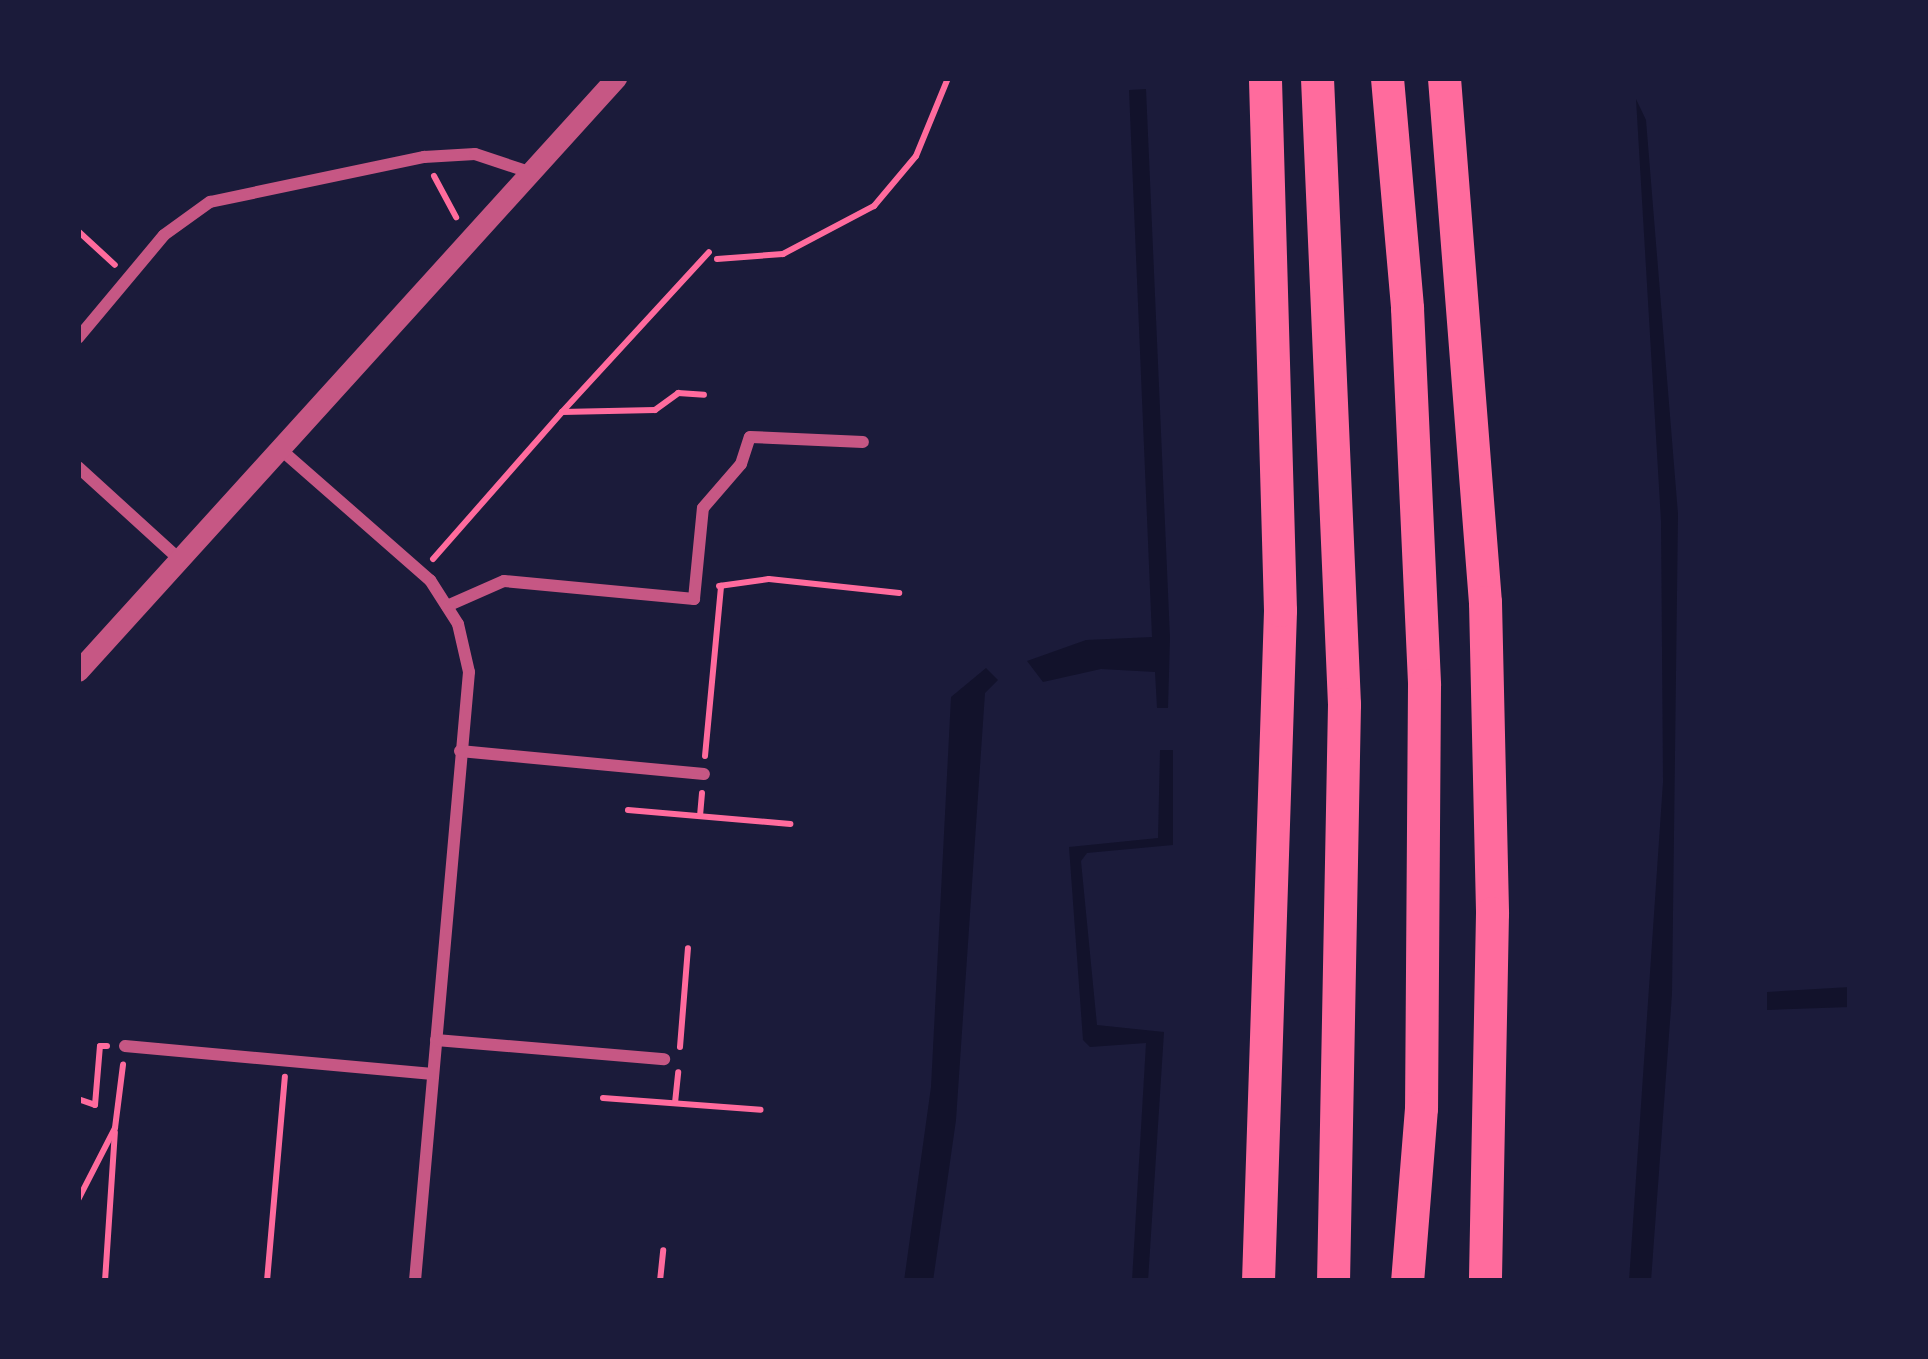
<!DOCTYPE html>
<style>
body{margin:0}
#map{position:relative;width:1928px;height:1359px;overflow:hidden;background:#1b1b3a;font-family:"Fira Sans",sans-serif}
div>[style]{position:absolute}
[style*='--x']{left:calc(var(--x)*1px);top:calc(var(--y)*1px);width:calc(var(--w)*1px);rotate:calc(var(--a)*1deg)}
.water>*{inset:0;background:#12122b}
.path>*{height:6px;margin:-3px;padding:0 3px;transform-origin:3px;border-radius:3px;background:#ff6b9d}
.minor>*{height:12px;margin:-6px;padding:0 6px;transform-origin:6px;border-radius:6px;background:#c65784}
.tertiary>*{height:21px;margin:-10.5px;padding:0 10.5px;transform-origin:10.5px;border-radius:10.5px;background:#c65784}
.motorway>*{height:33px;margin:-16.5px;padding:0 16.5px;transform-origin:16.5px;border-radius:16.5px;background:#ff6b9d}
span{translate:-50% -50%;white-space:nowrap;text-align:center;line-height:1.15;-webkit-text-stroke:10px #1b1b3a;paint-order:stroke}
.frame{position:absolute;inset:0;border:81px solid #1b1b3a;pointer-events:none}
</style>
<div id="map">
<div class="water">
<i style="clip-path:polygon(1146px 89px,1170px 638px,1168px 708px,1157px 708px,1155px 672px,1101px 669px,1043px 682px,1027px 661px,1086px 640px,1152px 637px,1129px 90px)"></i>
<i style="clip-path:polygon(1636px 99px,1646px 120px,1678px 514px,1672px 994px,1651px 1281px,1629px 1281px,1663px 782px,1661px 521px)"></i>
<i style="clip-path:polygon(986px 668px,998px 680px,985px 693px,956px 1120px,933px 1281px,904px 1281px,931px 1087px,951px 697px)"></i>
<i style="clip-path:polygon(1160px 750px,1173px 750px,1173px 845px,1087px 853px,1081px 861px,1097px 1025px,1164px 1032px,1148px 1281px,1132px 1281px,1146px 1043px,1090px 1047px,1083px 1040px,1069px 847px,1158px 838px)"></i>
<i style="clip-path:polygon(1850px 987px,1850px 1007px,1767px 1010px,1767px 992px)"></i>
</div>
<div class="path">
<i style="--x:434;--y:176;--w:47;--a:61.8"></i>
<i style="--x:78;--y:231;--w:50;--a:42.6"></i>
<i style="--x:717;--y:259;--w:66;--a:-4.3"></i>
<i style="--x:783;--y:254;--w:103;--a:-27.8"></i>
<i style="--x:874;--y:206;--w:65;--a:-50"></i>
<i style="--x:916;--y:156;--w:84;--a:-67.7"></i>
<i style="--x:562;--y:412;--w:217;--a:-47.4"></i>
<i style="--x:433;--y:559;--w:196;--a:-48.7"></i>
<i style="--x:562;--y:412;--w:93;--a:-1.2"></i>
<i style="--x:655;--y:410;--w:29;--a:-36"></i>
<i style="--x:678;--y:393;--w:26;--a:4"></i>
<i style="--x:719;--y:586;--w:50;--a:-8"></i>
<i style="--x:769;--y:579;--w:131;--a:6.1"></i>
<i style="--x:705;--y:756;--w:171;--a:-84.6"></i>
<i style="--x:628;--y:810;--w:163;--a:4.9"></i>
<i style="--x:700;--y:816;--w:23;--a:-85"></i>
<i style="--x:680;--y:1047;--w:99;--a:-85.4"></i>
<i style="--x:603;--y:1098;--w:158;--a:4.3"></i>
<i style="--x:78;--y:1099;--w:18;--a:19"></i>
<i style="--x:95;--y:1105;--w:59;--a:-85.2"></i>
<i style="--x:100;--y:1046;--w:7;--a:0"></i>
<i style="--x:675;--y:1103;--w:31;--a:-84"></i>
<i style="--x:78;--y:1200;--w:81;--a:-62.8"></i>
<i style="--x:115;--y:1128;--w:64;--a:-82.8"></i>
<i style="--x:105;--y:1281;--w:149;--a:-86.2"></i>
<i style="--x:267;--y:1281;--w:205;--a:-85"></i>
<i style="--x:660;--y:1281;--w:31;--a:-84"></i>
</div>
<div class="minor">
<i style="--x:78;--y:338;--w:134;--a:-50.1"></i>
<i style="--x:164;--y:235;--w:57;--a:-35.7"></i>
<i style="--x:210;--y:202;--w:219;--a:-11.9"></i>
<i style="--x:424;--y:157;--w:51;--a:-3.4"></i>
<i style="--x:475;--y:154;--w:57;--a:18.4"></i>
<i style="--x:279;--y:448;--w:201;--a:41.2"></i>
<i style="--x:430;--y:580;--w:52;--a:57.5"></i>
<i style="--x:458;--y:624;--w:49;--a:77.1"></i>
<i style="--x:469;--y:672;--w:611;--a:95.07"></i>
<i style="--x:78;--y:467;--w:137;--a:42.3"></i>
<i style="--x:447;--y:606;--w:62;--a:-23.7"></i>
<i style="--x:504;--y:581;--w:191;--a:5.4"></i>
<i style="--x:694;--y:599;--w:91;--a:-84.4"></i>
<i style="--x:703;--y:508;--w:58;--a:-49.2"></i>
<i style="--x:741;--y:464;--w:28;--a:-72"></i>
<i style="--x:750;--y:437;--w:113;--a:2.5"></i>
<i style="--x:460;--y:751;--w:245;--a:5.4"></i>
<i style="--x:436;--y:1040;--w:229;--a:4.8"></i>
<i style="--x:125;--y:1046;--w:309;--a:5.2"></i>
</div>
<div class="tertiary">
<i style="--x:78;--y:671;--w:801;--a:-47.78"></i>
</div>
<div class="motorway">
<i style="--x:1317;--y:78;--w:627;--a:87.53"></i>
<i style="--x:1344;--y:704;--w:577;--a:91.09"></i>
<i style="--x:1387;--y:78;--w:231;--a:85"></i>
<i style="--x:1407;--y:308;--w:377;--a:87.4"></i>
<i style="--x:1424;--y:685;--w:423;--a:90.4"></i>
<i style="--x:1421;--y:1108;--w:174;--a:94.6"></i>
<i style="--x:1444;--y:78;--w:526;--a:85.53"></i>
<i style="--x:1485;--y:602;--w:311;--a:88.7"></i>
<i style="--x:1492;--y:913;--w:368;--a:91.1"></i>
<i style="--x:1258;--y:1281;--w:671;--a:-88.12"></i>
<i style="--x:1280;--y:610;--w:532;--a:-91.62"></i>
</div>
<div class="frame"></div>
</div>
